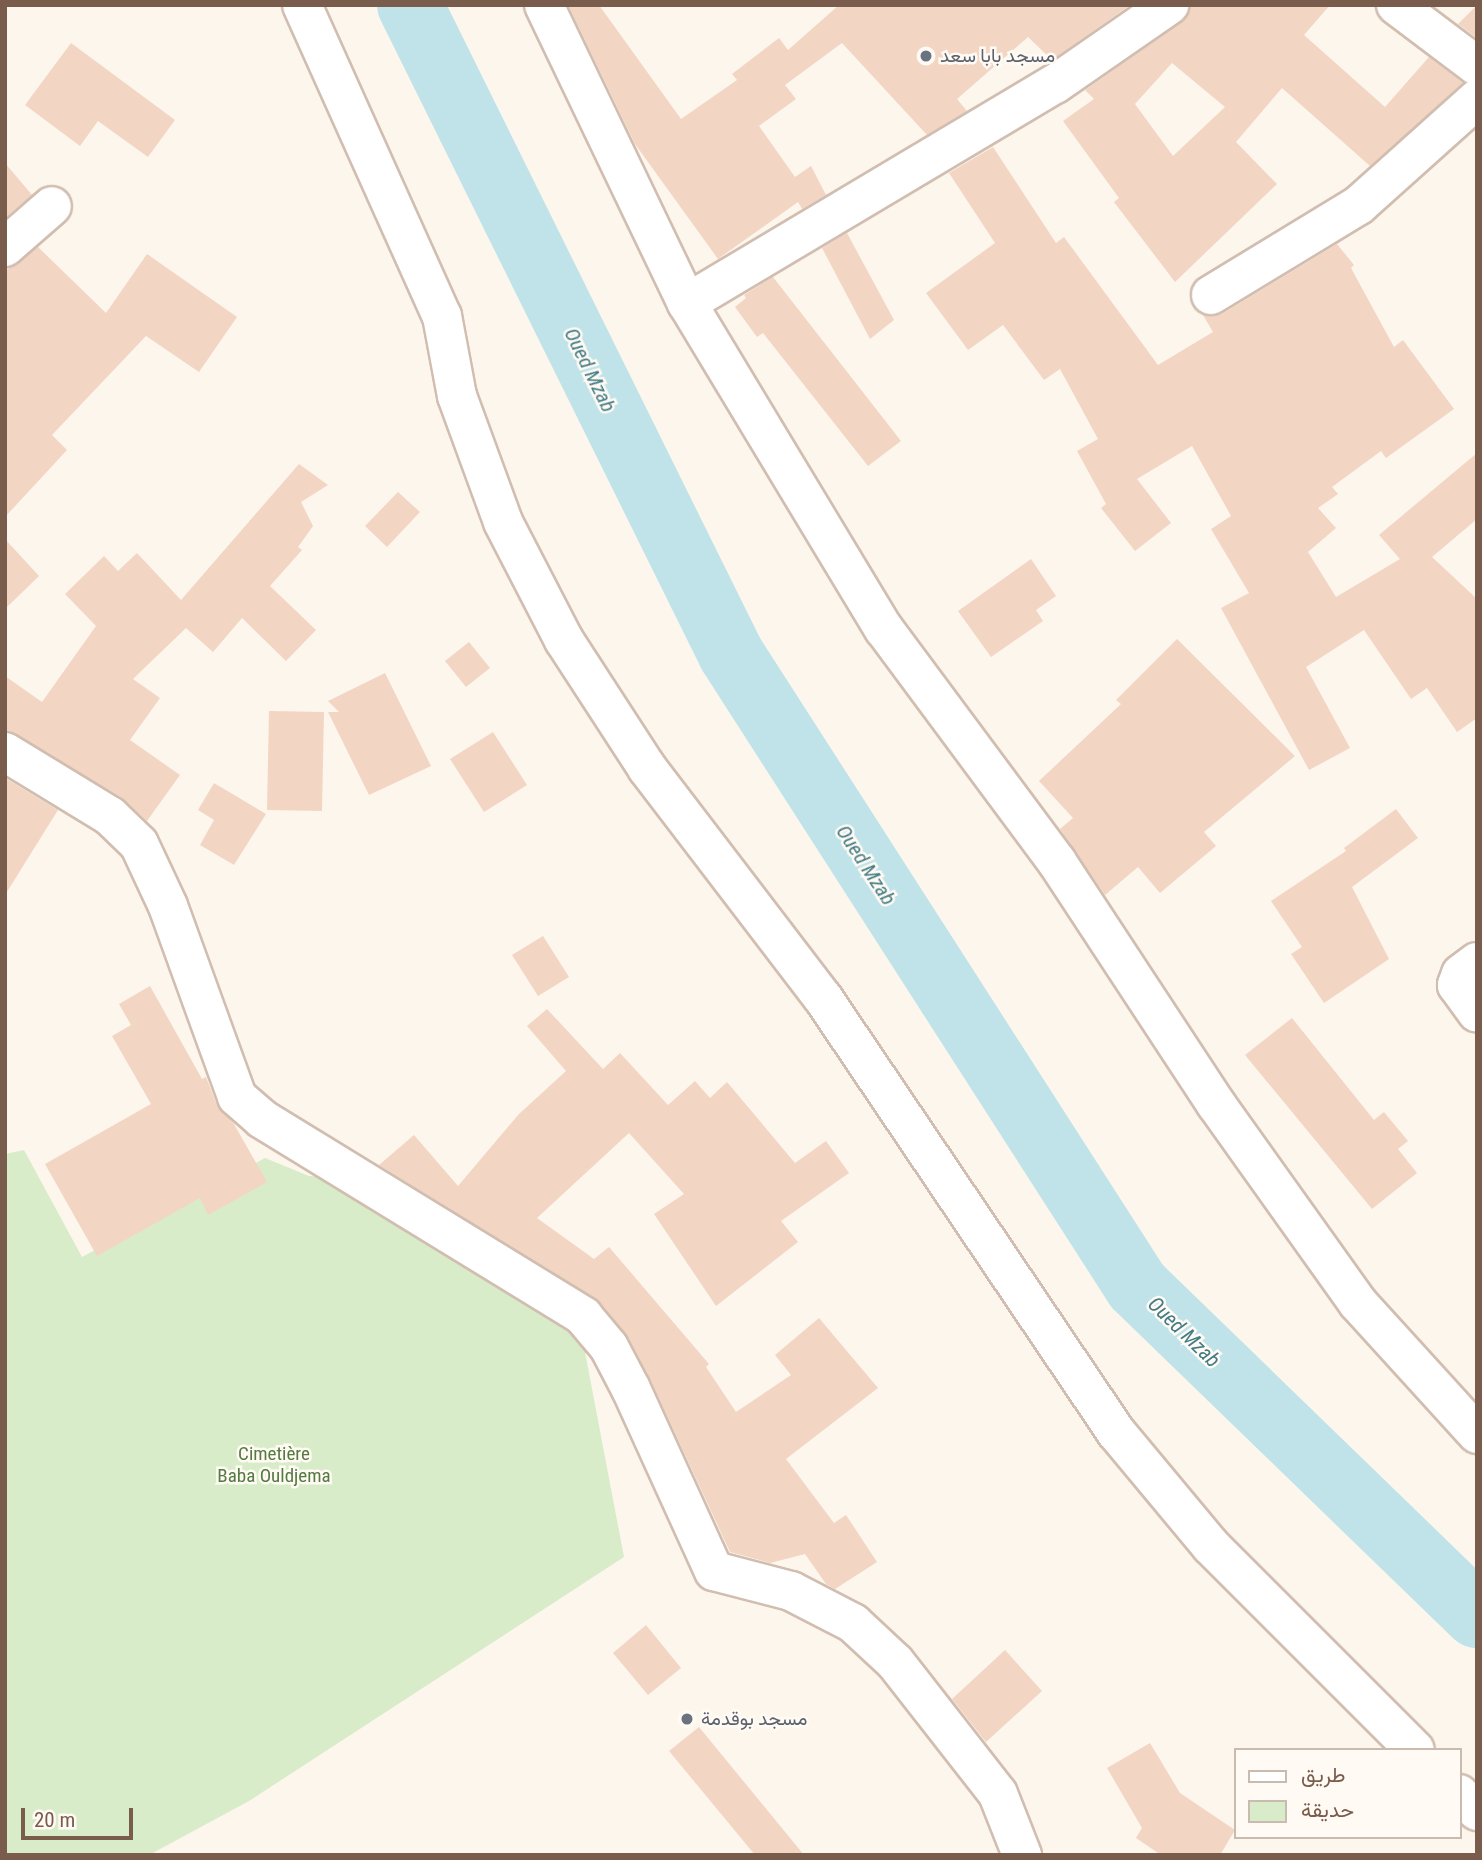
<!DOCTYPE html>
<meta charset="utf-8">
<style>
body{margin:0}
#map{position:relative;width:1482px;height:1860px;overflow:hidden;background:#fdf6ec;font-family:"Roboto Condensed",Vazirmatn,sans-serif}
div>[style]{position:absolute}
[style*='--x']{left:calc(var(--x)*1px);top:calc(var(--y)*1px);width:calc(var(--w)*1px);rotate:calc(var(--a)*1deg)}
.green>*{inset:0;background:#d8ecc9}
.river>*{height:66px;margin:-33px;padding:0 33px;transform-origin:33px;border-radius:33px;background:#bfe3e8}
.building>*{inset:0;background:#f3d5c3}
.roads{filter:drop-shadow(2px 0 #d1beb0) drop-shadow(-2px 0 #d1beb0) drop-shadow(0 2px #d1beb0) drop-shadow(0 -2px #d1beb0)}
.street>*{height:38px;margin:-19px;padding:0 19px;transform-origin:19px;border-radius:19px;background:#fff}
.secondary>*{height:38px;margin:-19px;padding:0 19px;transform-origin:19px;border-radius:19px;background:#fff}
.dots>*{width:19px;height:19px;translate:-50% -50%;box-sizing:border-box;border:4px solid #fffaf3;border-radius:50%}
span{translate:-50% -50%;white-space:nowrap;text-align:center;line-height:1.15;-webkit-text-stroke:5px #fffaf3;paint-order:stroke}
.worship-label{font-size:19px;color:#5b616d}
.left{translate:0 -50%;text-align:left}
.park-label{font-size:19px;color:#537a41}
.water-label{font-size:21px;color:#437c86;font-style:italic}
.frame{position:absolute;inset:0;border:7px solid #7a5c4d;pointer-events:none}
.legend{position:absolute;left:1234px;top:1748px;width:228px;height:91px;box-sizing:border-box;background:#fffaf3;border:2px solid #cabbb1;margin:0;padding:9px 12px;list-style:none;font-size:21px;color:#7a5c4d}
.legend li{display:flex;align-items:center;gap:14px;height:35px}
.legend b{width:35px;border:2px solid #cabbb1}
.scale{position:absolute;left:21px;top:1808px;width:112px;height:32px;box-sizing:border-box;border:4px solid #7a5c4d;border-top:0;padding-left:9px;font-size:21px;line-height:24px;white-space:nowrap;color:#7a5c4d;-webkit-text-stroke:5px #fffaf3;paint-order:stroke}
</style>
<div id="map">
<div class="green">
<i style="clip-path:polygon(24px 1150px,82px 1257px,265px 1158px,309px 1176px,339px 1178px,369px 1210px,581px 1331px,624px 1557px,249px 1801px,149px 1855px,5px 1855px,5px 1154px)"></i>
</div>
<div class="river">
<i style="--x:410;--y:5;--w:724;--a:63.68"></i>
<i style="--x:731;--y:654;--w:751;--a:57.28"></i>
<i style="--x:1137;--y:1286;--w:473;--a:44.1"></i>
</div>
<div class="building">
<i style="clip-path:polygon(568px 5px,599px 5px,681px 119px,737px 80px,732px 74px,779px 38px,788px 50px,839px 5px,1130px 5px,1052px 60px,1028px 37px,957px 99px,967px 111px,927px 135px,842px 43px,785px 85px,796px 99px,759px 126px,795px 177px,811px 166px,826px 195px,802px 209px,798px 202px,718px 259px,635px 144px)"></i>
<i style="clip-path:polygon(evenodd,1191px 5px,1330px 5px,1304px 35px,1385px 107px,1429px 57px,1463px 83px,1370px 166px,1282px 88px,1236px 142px,1277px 184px,1175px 282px,1114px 202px,1119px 198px,1063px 121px,1094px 99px,1085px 90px,1181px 23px,1191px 5px,1172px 63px,1225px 107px,1173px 156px,1135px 104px,1172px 63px)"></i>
<i style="clip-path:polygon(1477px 5px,1477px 38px,1458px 24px)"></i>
<i style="clip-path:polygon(71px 43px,175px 120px,148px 157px,98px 121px,80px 146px,25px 105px)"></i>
<i style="clip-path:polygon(993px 147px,1056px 243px,1064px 237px,1158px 365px,1213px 332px,1203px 315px,1222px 314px,1337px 244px,1354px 265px,1351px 268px,1394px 347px,1403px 340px,1454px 409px,1386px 458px,1381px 451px,1332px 487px,1338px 494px,1318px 508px,1336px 528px,1308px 552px,1336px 597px,1400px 559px,1379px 535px,1477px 453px,1477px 519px,1432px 557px,1477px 599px,1477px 718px,1457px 732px,1427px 688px,1411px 699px,1364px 630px,1306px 667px,1350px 748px,1309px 770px,1221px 608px,1249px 593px,1211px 529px,1231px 516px,1192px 446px,1137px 479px,1171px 523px,1135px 551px,1101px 508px,1106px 504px,1077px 451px,1098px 439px,1060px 369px,1044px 380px,1003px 325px,968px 350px,926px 293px,995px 243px,949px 173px)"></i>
<i style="clip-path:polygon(5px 163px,32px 195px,5px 218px)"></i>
<i style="clip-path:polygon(847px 233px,894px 320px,870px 339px,822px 248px)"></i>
<i style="clip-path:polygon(38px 247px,106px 313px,147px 254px,237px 317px,199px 372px,146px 336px,52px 435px,67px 450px,5px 517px,5px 271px)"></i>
<i style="clip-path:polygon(773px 277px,901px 441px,868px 466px,763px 333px,757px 337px,735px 307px,746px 298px,744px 295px)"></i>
<i style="clip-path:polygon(299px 464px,328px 485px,301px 502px,313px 526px,298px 547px,302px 550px,270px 586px,316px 630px,286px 661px,242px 618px,213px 652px,186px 628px,133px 679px,160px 698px,130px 740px,180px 775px,147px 821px,121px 797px,5px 730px,5px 676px,42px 702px,96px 626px,65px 594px,104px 556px,118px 571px,137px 553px,181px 600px)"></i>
<i style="clip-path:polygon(398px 492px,420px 512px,387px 547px,365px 526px)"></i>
<i style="clip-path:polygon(5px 539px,39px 576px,5px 609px)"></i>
<i style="clip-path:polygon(1031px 559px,1056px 596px,1036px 610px,1043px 621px,991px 657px,958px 611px)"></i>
<i style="clip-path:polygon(1177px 639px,1295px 756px,1204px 832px,1216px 846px,1160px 893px,1138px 867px,1105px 895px,1060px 829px,1073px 818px,1039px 781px,1121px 704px,1116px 700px)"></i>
<i style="clip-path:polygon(469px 642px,490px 668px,466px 687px,445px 661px)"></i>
<i style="clip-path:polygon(385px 673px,431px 766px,369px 795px,328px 712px,339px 712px,328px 701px)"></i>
<i style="clip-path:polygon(269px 711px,324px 712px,322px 811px,267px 810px)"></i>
<i style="clip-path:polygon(493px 732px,527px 785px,484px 812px,450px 759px)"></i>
<i style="clip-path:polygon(5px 778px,58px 810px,5px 895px)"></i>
<i style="clip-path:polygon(214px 783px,266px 814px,234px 865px,200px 845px,214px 820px,198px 810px)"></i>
<i style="clip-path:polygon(1396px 809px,1418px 838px,1352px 887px,1389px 959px,1324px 1003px,1291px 954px,1302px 947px,1271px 901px,1346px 851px,1344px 848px)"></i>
<i style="clip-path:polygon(543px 936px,569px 977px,538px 996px,512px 955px)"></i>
<i style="clip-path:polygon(150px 986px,202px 1079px,206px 1077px,217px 1105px,234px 1124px,267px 1182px,208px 1215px,200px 1198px,97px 1256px,45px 1164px,151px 1104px,112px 1036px,131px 1025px,119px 1004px)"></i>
<i style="clip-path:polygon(547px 1009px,603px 1069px,620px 1053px,668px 1105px,695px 1081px,710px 1098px,727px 1082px,795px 1163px,826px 1141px,849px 1173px,781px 1221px,798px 1242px,716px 1306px,654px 1214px,684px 1194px,629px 1133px,537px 1218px,594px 1259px,609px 1247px,709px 1364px,706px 1367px,736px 1412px,791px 1375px,775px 1355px,819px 1318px,878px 1388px,786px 1459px,834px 1523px,846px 1515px,877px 1562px,835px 1589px,826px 1584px,805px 1554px,770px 1563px,730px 1552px,650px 1379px,628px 1337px,599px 1302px,379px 1165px,414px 1135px,458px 1186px,519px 1114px,566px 1071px,527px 1026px)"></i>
<i style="clip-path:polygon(1292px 1018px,1374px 1120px,1384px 1112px,1408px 1141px,1398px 1149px,1417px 1173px,1372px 1209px,1245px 1055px)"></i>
<i style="clip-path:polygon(646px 1625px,681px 1668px,648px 1695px,613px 1653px)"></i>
<i style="clip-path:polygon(1005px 1650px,1042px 1691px,986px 1742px,952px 1699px)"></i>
<i style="clip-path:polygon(699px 1727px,804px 1855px,755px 1855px,669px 1751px)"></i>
<i style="clip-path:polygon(1150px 1743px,1180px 1793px,1235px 1830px,1220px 1855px,1161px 1855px,1136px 1838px,1142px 1828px,1107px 1768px)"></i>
</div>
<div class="roads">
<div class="street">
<i style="--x:544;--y:5;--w:331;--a:64.4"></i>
<i style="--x:687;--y:303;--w:381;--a:58.9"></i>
<i style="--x:884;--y:629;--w:290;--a:53.4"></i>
<i style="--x:1057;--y:862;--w:290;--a:56.7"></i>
<i style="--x:1216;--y:1104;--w:244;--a:54.5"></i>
<i style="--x:1358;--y:1303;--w:177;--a:47.7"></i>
<i style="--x:1396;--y:5;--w:101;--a:37"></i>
<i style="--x:5;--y:247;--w:62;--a:-41.1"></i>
<i style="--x:1211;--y:295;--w:173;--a:-31.3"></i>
<i style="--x:1359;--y:205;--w:159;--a:-41.9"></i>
<i style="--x:687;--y:303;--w:428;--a:-30.8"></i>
<i style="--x:1055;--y:84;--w:139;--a:-34.7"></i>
<i style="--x:5;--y:752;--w:123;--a:31.4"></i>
<i style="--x:110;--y:816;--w:40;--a:44"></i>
<i style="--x:139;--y:844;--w:68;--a:64.9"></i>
<i style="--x:168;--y:906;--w:203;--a:70.1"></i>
<i style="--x:237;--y:1097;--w:33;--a:41"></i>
<i style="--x:262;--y:1119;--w:377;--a:31.5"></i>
<i style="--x:583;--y:1316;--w:40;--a:50"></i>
<i style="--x:609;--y:1347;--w:47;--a:62.4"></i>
<i style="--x:631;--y:1389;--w:200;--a:65.5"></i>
<i style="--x:714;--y:1571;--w:80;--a:14.6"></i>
<i style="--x:791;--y:1591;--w:70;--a:27.3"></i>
<i style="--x:853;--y:1623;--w:57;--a:42.9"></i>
<i style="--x:895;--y:1662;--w:167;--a:52"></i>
<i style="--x:998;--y:1794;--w:66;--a:68.5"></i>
<i style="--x:1477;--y:962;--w:20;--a:143"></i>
<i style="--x:1461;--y:974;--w:12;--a:110"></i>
<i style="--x:1457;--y:985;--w:34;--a:54"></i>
</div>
<div class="secondary">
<i style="--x:302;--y:5;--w:341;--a:65.8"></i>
<i style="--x:442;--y:316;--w:81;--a:79.4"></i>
<i style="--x:457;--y:396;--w:134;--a:69.9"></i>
<i style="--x:503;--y:522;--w:133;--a:62.7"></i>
<i style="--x:564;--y:640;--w:153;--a:57"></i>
<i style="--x:647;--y:768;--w:290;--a:52.6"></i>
<i style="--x:823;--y:998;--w:524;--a:55.98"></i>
<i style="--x:1116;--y:1432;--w:148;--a:50.2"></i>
<i style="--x:1211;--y:1546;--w:288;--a:45"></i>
<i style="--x:1459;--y:1794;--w:25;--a:43"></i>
</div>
</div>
<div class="dots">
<i style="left:926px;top:56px;background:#6b7280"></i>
<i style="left:687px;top:1719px;background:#6b7280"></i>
</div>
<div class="worship-label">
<span class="left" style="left:940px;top:56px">مسجد بابا سعد</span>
<span class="left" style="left:701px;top:1719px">مسجد بوقدمة</span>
</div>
<div class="park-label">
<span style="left:274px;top:1465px">Cimetière<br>Baba Ouldjema</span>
</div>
<div class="water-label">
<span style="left:590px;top:370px;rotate:64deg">Oued Mzab</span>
<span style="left:866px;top:865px;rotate:57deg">Oued Mzab</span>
<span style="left:1184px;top:1332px;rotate:44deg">Oued Mzab</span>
</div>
<div class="frame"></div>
<ul class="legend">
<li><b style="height:9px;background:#fff"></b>طريق</li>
<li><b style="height:19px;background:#d8ecc9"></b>حديقة</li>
</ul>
<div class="scale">20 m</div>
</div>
